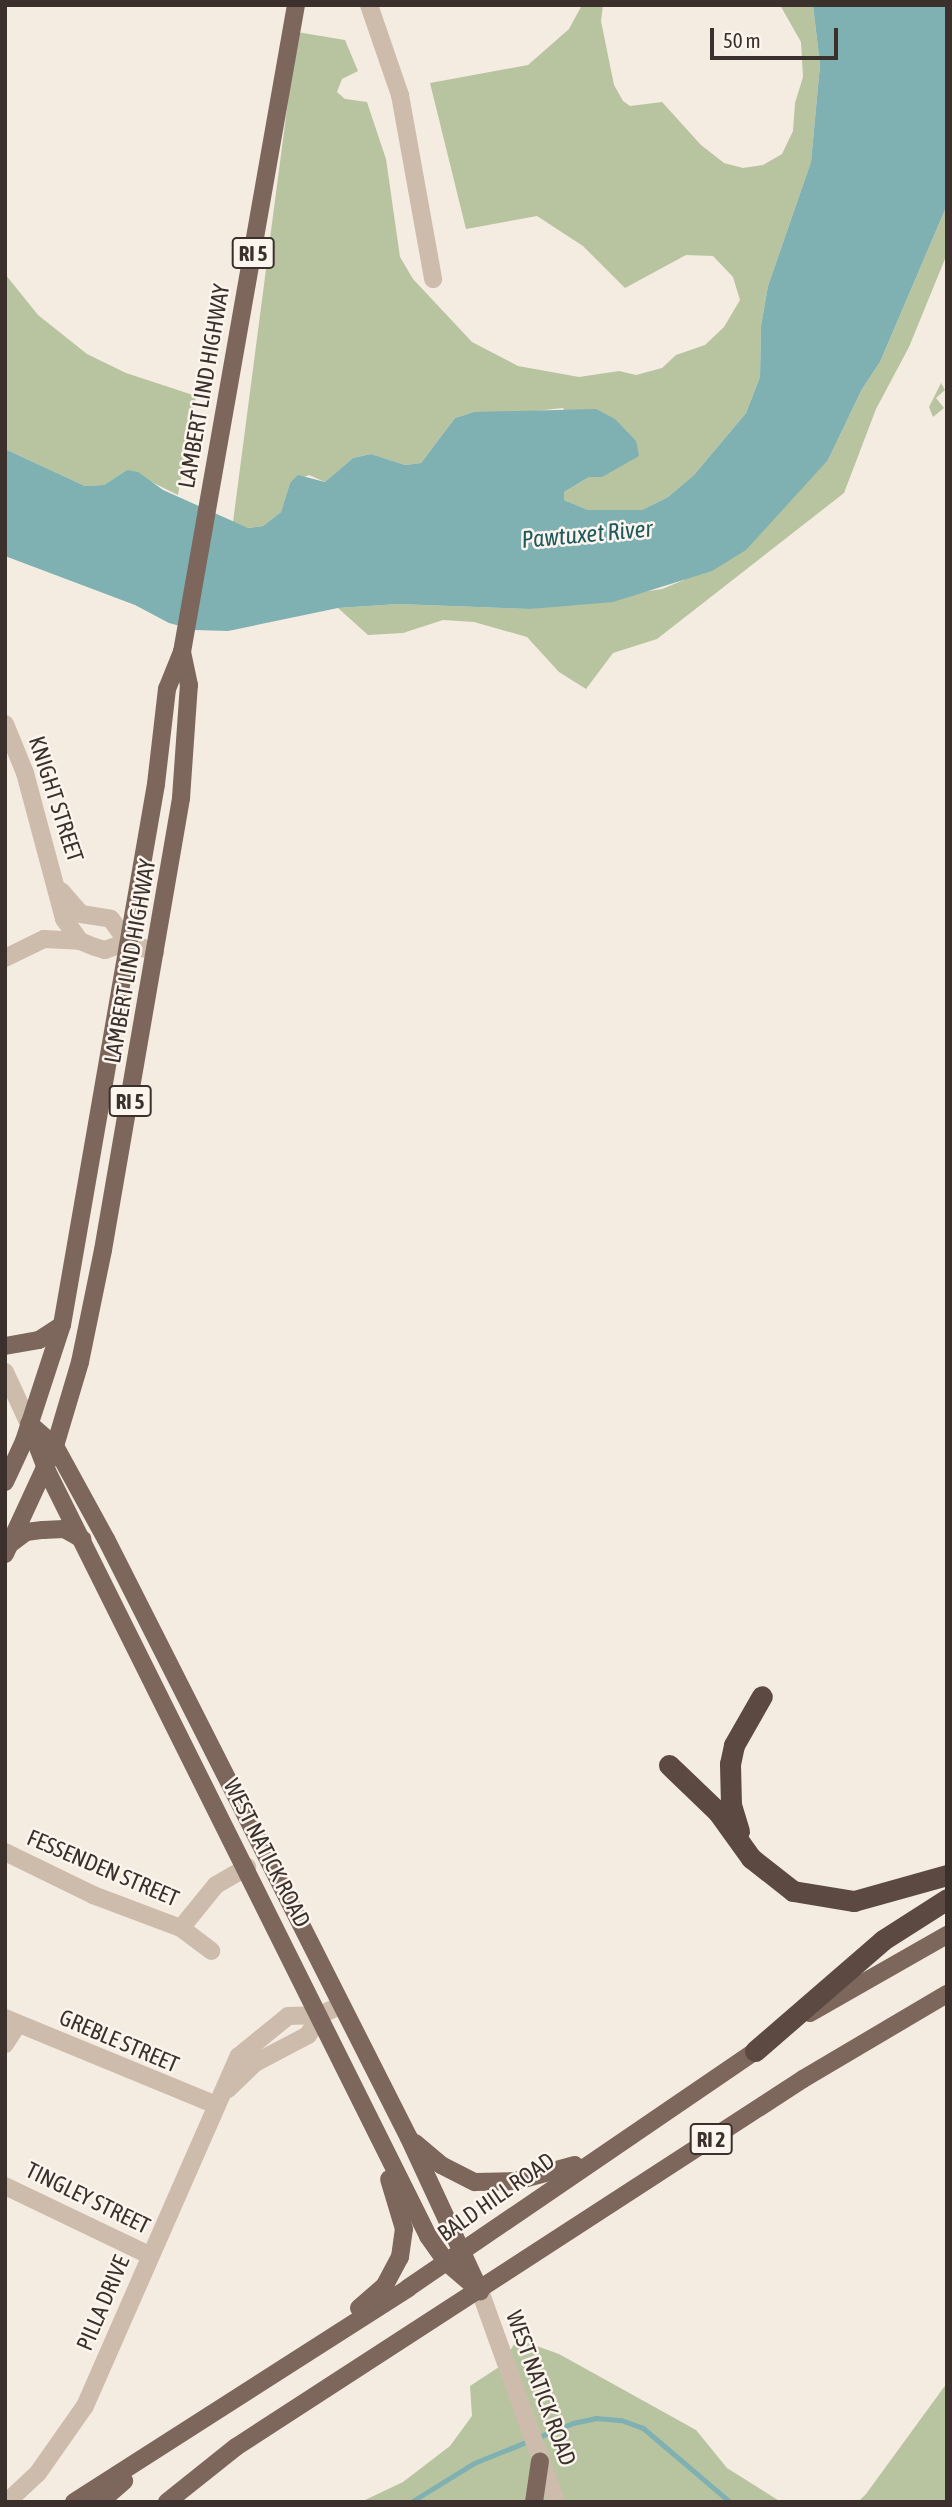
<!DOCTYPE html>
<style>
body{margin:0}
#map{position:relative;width:952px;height:2507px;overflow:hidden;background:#f4ebe1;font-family:"Asap Condensed",sans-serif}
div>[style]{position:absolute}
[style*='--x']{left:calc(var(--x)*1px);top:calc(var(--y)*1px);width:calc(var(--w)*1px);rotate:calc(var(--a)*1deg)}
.green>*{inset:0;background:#b8c4a0}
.water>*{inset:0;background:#7fb0b2}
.stream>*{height:5px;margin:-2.5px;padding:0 2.5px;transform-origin:2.5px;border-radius:2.5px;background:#7fb0b2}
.minor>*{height:18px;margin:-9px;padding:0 9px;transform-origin:9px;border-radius:9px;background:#cdbbac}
.major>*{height:18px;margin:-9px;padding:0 9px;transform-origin:9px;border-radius:9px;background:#7d675c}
.highway>*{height:21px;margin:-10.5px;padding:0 10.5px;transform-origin:10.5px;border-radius:10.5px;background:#5c4a42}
span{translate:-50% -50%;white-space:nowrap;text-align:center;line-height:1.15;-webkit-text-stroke:5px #fbf5ee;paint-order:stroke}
.shield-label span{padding:2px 5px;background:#fbf5ee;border:2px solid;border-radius:5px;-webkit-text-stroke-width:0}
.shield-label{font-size:21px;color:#3b302b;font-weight:700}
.street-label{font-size:23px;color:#3b302b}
.water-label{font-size:24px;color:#1f5a5e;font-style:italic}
.frame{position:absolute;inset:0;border:7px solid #3b302b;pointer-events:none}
.scale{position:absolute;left:710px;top:28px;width:128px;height:32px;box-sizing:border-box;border:4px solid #3b302b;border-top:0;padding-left:9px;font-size:21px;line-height:24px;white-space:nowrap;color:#3b302b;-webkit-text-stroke:5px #fbf5ee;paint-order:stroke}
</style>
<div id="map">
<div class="green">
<i style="clip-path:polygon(582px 5px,603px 5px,601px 21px,614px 85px,623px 101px,630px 106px,662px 102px,701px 145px,724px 163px,743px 168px,763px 165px,782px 154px,793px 131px,795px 103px,803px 77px,801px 42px,780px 5px,813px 5px,820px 65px,811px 162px,768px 286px,761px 326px,760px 377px,746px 413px,694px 475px,668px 497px,642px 510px,588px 510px,564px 500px,564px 492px,589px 477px,602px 477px,563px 408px,506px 414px,474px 412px,455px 418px,421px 463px,405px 465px,371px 454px,353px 458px,325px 482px,309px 475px,290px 483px,281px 512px,263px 526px,247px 528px,233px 522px,297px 32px,345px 40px,358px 71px,342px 79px,337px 92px,345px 99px,367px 102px,386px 159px,400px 257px,413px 279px,472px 342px,518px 366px,579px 377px,619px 371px,636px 375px,662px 368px,676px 355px,705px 345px,724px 327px,740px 300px,733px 277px,713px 256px,686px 255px,625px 288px,583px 246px,537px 216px,466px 229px,430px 83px,528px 65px,569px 29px)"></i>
<i style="clip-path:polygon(947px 205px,947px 254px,909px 347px,876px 409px,844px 493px,657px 639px,613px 653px,586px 689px,559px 672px,527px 637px,474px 622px,443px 620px,403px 633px,368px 635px,338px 608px,398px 604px,530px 609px,662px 589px,684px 580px,828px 460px,862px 389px,880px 362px)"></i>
<i style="clip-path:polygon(5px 274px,38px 315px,87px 354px,126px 373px,196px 396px,178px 495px,127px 470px,104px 485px,85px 486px,5px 449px)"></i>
<i style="clip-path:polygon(941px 383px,945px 390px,936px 398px,944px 408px,933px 417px,929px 407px)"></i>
<i style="clip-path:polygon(517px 2339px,559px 2354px,696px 2430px,727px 2468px,781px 2502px,361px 2502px,403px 2482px,450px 2446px,472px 2416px,470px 2386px,502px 2365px)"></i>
<i style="clip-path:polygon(947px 2383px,947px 2502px,858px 2502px,866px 2494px)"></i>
</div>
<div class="water">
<i style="clip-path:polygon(813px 5px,947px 5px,947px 205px,880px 362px,862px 389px,828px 460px,746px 550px,712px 571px,613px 602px,530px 609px,398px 604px,338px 608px,228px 631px,195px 630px,169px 623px,135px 605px,5px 556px,5px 449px,85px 486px,104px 485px,127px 470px,138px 472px,163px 490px,248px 528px,263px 526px,281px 512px,290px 483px,298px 475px,325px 482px,353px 458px,371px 454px,405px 465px,421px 463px,455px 418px,474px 412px,596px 409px,615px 419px,636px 441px,639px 456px,602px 477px,589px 477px,564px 492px,564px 500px,588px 510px,642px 510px,668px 497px,694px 475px,746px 413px,760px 377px,761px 326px,768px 286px,811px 162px,820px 65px)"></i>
</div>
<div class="stream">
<i style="--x:411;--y:2502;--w:74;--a:-31.8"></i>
<i style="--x:474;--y:2463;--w:107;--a:-22"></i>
<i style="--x:573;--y:2423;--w:24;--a:-12"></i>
<i style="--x:596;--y:2418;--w:25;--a:5"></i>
<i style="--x:621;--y:2420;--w:23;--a:20"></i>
<i style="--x:643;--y:2428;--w:114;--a:40.4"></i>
</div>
<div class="minor">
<i style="--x:369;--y:5;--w:95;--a:71"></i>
<i style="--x:400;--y:95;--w:187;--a:79.8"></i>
<i style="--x:5;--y:724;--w:53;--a:67.8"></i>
<i style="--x:25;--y:773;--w:151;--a:75"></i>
<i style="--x:64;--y:919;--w:27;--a:54"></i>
<i style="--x:80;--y:941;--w:16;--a:22"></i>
<i style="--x:95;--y:947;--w:10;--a:17"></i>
<i style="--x:105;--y:950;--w:23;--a:-20"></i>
<i style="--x:127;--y:942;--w:30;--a:20"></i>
<i style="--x:61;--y:891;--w:30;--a:49"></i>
<i style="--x:81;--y:914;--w:30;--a:9"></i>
<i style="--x:111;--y:919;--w:28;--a:55"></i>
<i style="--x:5;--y:958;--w:43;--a:-26"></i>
<i style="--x:44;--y:939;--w:36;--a:3"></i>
<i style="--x:5;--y:1372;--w:57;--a:65.2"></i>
<i style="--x:5;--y:1852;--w:98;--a:26"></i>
<i style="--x:93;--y:1895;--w:94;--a:20.6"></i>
<i style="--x:181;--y:1928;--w:38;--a:37"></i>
<i style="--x:181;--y:1928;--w:55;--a:-50.9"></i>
<i style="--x:216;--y:1885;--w:36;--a:-30"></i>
<i style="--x:5;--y:2018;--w:228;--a:22.4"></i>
<i style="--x:5;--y:2044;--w:24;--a:-57"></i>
<i style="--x:228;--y:2089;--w:37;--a:-44"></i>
<i style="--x:255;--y:2063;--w:60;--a:-27.8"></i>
<i style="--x:308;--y:2035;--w:23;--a:-59"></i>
<i style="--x:5;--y:2186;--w:160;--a:25.6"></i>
<i style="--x:480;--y:2291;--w:224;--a:70.2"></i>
<i style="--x:7;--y:2502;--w:42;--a:-43.1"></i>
<i style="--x:38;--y:2473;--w:82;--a:-55"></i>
<i style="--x:85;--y:2406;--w:382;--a:-66.3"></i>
<i style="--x:239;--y:2056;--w:63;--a:-39.2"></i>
<i style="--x:288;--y:2016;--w:32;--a:-2"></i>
<i style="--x:320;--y:2015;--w:23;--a:-25"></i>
</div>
<div class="major">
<i style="--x:5;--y:1346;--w:35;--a:-10"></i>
<i style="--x:39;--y:1340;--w:27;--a:-33"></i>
<i style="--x:29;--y:1424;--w:50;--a:69"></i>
<i style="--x:47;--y:1471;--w:855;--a:63.52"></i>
<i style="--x:428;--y:2236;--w:32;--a:55"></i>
<i style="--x:446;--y:2262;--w:45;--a:40.5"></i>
<i style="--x:32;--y:1426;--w:30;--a:41"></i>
<i style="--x:55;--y:1446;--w:106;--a:61.3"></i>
<i style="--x:106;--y:1539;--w:671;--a:63.17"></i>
<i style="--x:409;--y:2138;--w:169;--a:65.1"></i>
<i style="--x:5;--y:1482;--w:45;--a:-65.1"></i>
<i style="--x:24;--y:1441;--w:122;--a:-71.9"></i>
<i style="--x:62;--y:1325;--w:549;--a:-80.14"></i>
<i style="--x:156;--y:784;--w:96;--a:-83.4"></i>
<i style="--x:167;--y:689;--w:40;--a:-68"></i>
<i style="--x:182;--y:652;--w:657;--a:-80.01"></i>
<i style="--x:10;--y:1544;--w:20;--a:-37"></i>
<i style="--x:26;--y:1532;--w:17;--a:-7"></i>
<i style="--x:43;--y:1530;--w:21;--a:-3"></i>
<i style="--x:64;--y:1529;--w:21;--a:29"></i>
<i style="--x:5;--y:1554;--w:119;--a:-65.2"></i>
<i style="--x:55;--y:1446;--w:88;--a:-73.4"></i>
<i style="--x:80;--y:1362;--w:114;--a:-78.4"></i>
<i style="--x:103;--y:1250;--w:459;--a:-80.2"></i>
<i style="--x:181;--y:798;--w:113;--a:-86"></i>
<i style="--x:189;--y:685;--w:34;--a:-102"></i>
<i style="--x:810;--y:2013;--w:158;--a:-29.7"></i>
<i style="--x:415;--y:2143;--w:34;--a:40"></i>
<i style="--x:441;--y:2165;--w:38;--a:27"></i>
<i style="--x:475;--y:2182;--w:41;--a:-1.4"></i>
<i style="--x:516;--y:2181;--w:61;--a:-15.2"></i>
<i style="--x:359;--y:2308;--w:35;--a:-41"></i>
<i style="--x:385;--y:2285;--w:32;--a:-62"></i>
<i style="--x:400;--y:2257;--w:28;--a:-82"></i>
<i style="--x:404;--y:2229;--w:52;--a:-106.7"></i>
<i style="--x:74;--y:2502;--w:397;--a:-32.6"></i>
<i style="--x:408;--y:2288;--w:431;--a:-34.3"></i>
<i style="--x:100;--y:2502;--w:32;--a:-41"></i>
<i style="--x:167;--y:2502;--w:88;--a:-38.6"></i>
<i style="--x:236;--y:2447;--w:676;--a:-32.98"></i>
<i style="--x:803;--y:2079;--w:167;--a:-30.6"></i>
<i style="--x:534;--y:2502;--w:41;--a:-81.7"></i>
</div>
<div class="highway">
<i style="--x:669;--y:1765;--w:68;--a:43.8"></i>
<i style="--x:718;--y:1812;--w:57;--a:54.3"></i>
<i style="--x:751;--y:1858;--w:53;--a:38.2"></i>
<i style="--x:793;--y:1891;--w:62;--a:9.3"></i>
<i style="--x:854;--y:1901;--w:97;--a:-15.6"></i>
<i style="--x:739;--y:1831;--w:27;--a:-107"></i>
<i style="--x:731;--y:1805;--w:41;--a:-91.4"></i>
<i style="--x:730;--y:1764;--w:19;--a:-78"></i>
<i style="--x:734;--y:1745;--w:56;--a:-60.3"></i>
<i style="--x:755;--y:2051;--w:169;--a:-40.9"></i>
<i style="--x:883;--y:1940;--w:76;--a:-32.6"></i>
</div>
<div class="shield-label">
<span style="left:253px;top:253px">RI 5</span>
<span style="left:130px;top:1101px">RI 5</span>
<span style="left:711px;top:2139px">RI 2</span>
</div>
<div class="street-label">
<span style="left:204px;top:386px;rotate:-80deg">LAMBERT LIND HIGHWAY</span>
<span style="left:56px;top:799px;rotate:72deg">KNIGHT STREET</span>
<span style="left:130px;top:961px;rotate:-80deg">LAMBERT LIND HIGHWAY</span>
<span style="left:267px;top:1853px;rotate:63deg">WEST NATICK ROAD</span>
<span style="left:103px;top:1868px;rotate:23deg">FESSENDEN STREET</span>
<span style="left:119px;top:2041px;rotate:23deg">GREBLE STREET</span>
<span style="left:496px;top:2197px;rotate:-35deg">BALD HILL ROAD</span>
<span style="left:88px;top:2198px;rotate:26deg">TINGLEY STREET</span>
<span style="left:103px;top:2303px;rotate:-67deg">PILLA DRIVE</span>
<span style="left:541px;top:2388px;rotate:70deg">WEST NATICK ROAD</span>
</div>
<div class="water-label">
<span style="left:587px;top:534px;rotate:-5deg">Pawtuxet River</span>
</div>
<div class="frame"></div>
<div class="scale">50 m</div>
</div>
